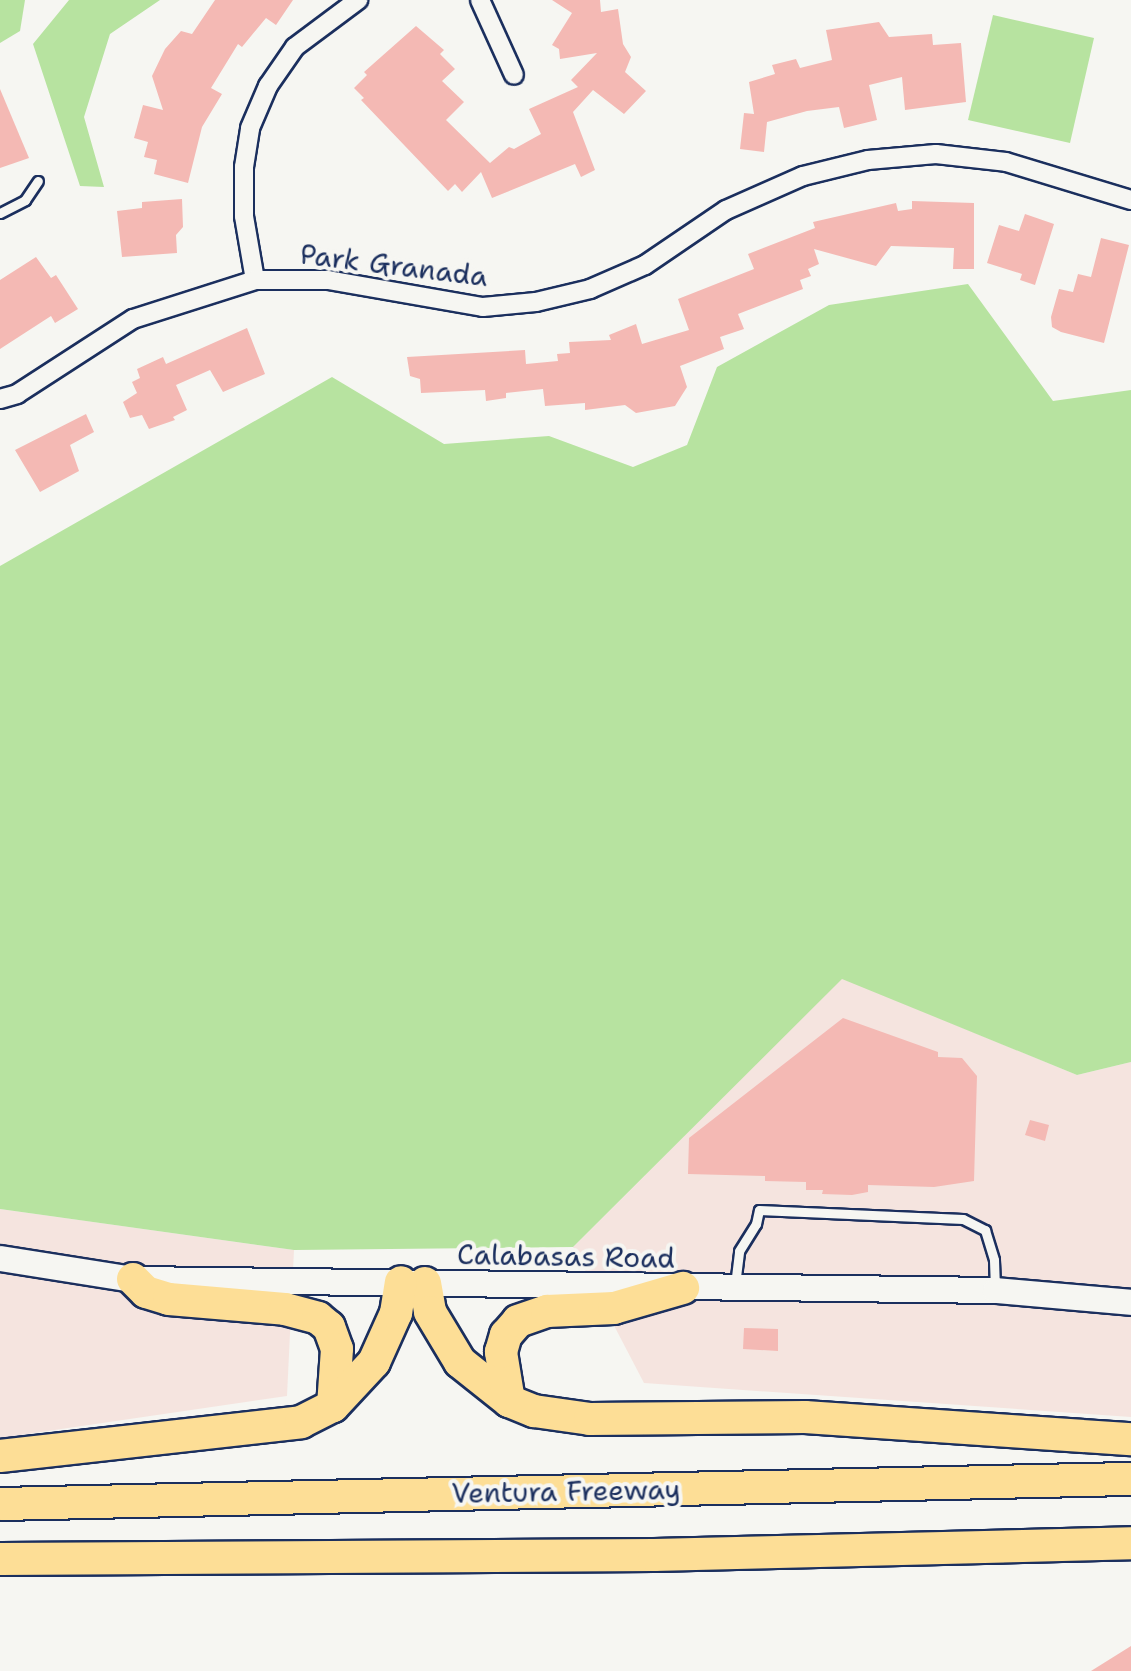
<!DOCTYPE html>
<style>
body{margin:0}
#map{position:relative;width:1131px;height:1671px;overflow:hidden;background:#f6f6f2;font-family:"Shantell Sans",sans-serif}
div>[style]{position:absolute}
[style*='--x']{left:calc(var(--x)*1px);top:calc(var(--y)*1px);width:calc(var(--w)*1px);rotate:calc(var(--a)*1deg)}
.built>*{inset:0;background:#f5e4df}
.green>*{inset:0;background:#b7e3a0}
.building>*{inset:0;background:#f4b9b4}
.roads{filter:drop-shadow(2px 0 #1b2f5e) drop-shadow(-2px 0 #1b2f5e) drop-shadow(0 2px #1b2f5e) drop-shadow(0 -2px #1b2f5e)}
.service>*{height:9px;margin:-4.5px;padding:0 4.5px;transform-origin:4.5px;border-radius:4.5px;background:#f6f6f2}
.minor>*{height:18px;margin:-9px;padding:0 9px;transform-origin:9px;border-radius:9px;background:#f6f6f2}
.secondary>*{height:25px;margin:-12.5px;padding:0 12.5px;transform-origin:12.5px;border-radius:12.5px;background:#f6f6f2}
.motorway>*{height:32px;margin:-16px;padding:0 16px;transform-origin:16px;border-radius:16px;background:#fdde96}
span{translate:-50% -50%;white-space:nowrap;text-align:center;line-height:1.15;-webkit-text-stroke:8px #f6f6f2;paint-order:stroke}
.street-label{font-size:28px;color:#1b2f5e}
</style>
<div id="map">
<div class="built">
<i style="clip-path:polygon(842px 978px,1077px 1075px,1131px 1062px,1131px 1417px,644px 1383px,573px 1247px)"></i>
<i style="clip-path:polygon(0 1209px,294px 1250px,287px 1396px,0 1438px)"></i>
</div>
<div class="green">
<i style="clip-path:polygon(0 0,25px 0,20px 31px,0 43px)"></i>
<i style="clip-path:polygon(69px 0,160px 0,110px 34px,84px 117px,104px 187px,80px 186px,33px 44px)"></i>
<i style="clip-path:polygon(993px 15px,1094px 38px,1070px 143px,968px 120px)"></i>
<i style="clip-path:polygon(968px 284px,1053px 401px,1131px 390px,1131px 1062px,1077px 1075px,842px 979px,573px 1247px,294px 1250px,0 1209px,0 566px,332px 377px,444px 444px,549px 436px,633px 467px,687px 445px,717px 367px,829px 305px)"></i>
</div>
<div class="building">
<i style="clip-path:polygon(215px 0,293px 0,276px 25px,266px 18px,242px 47px,238px 44px,211px 88px,222px 94px,202px 127px,188px 183px,154px 174px,157px 160px,144px 157px,148px 142px,134px 138px,143px 105px,163px 110px,152px 76px,165px 49px,181px 31px,192px 34px)"></i>
<i style="clip-path:polygon(552px 0,600px 0,601px 12px,618px 9px,623px 44px,631px 57px,625px 72px,646px 91px,624px 114px,593px 90px,573px 112px,595px 170px,581px 177px,575px 164px,492px 198px,481px 172px,462px 192px,455px 184px,448px 191px,361px 100px,364px 98px,354px 88px,367px 75px,364px 72px,416px 26px,444px 50px,440px 54px,455px 69px,442px 81px,464px 102px,446px 120px,490px 163px,509px 147px,514px 149px,541px 134px,529px 109px,578px 87px,571px 80px,597px 53px,560px 59px,559px 49px,552px 45px,572px 13px)"></i>
<i style="clip-path:polygon(879px 22px,889px 37px,932px 34px,933px 45px,961px 43px,966px 102px,905px 110px,902px 77px,869px 85px,877px 120px,844px 128px,839px 107px,807px 111px,767px 122px,764px 152px,740px 149px,744px 113px,754px 114px,749px 82px,775px 74px,772px 65px,796px 59px,800px 68px,832px 60px,826px 30px)"></i>
<i style="clip-path:polygon(0 89px,29px 158px,0 168px)"></i>
<i style="clip-path:polygon(182px 199px,183px 227px,176px 235px,177px 253px,122px 257px,117px 211px,142px 208px,142px 202px)"></i>
<i style="clip-path:polygon(912px 201px,974px 203px,974px 269px,953px 269px,954px 248px,891px 246px,876px 266px,814px 249px,819px 264px,808px 269px,811px 276px,800px 280px,803px 289px,738px 314px,744px 329px,720px 337px,724px 349px,680px 366px,687px 387px,675px 406px,636px 413px,625px 405px,585px 410px,585px 403px,545px 406px,543px 389px,506px 393px,506px 398px,486px 401px,485px 390px,421px 393px,420px 379px,410px 376px,407px 357px,525px 350px,526px 364px,558px 361px,557px 354px,570px 353px,569px 342px,611px 340px,609px 335px,636px 324px,642px 344px,689px 330px,678px 299px,754px 269px,748px 254px,815px 228px,813px 222px,896px 203px,898px 211px,912px 209px)"></i>
<i style="clip-path:polygon(1025px 214px,1054px 224px,1035px 285px,1020px 280px,1022px 274px,987px 263px,999px 225px,1019px 231px)"></i>
<i style="clip-path:polygon(1101px 238px,1129px 245px,1104px 343px,1061px 332px,1052px 327px,1051px 317px,1059px 289px,1073px 292px,1078px 274px,1091px 277px)"></i>
<i style="clip-path:polygon(36px 257px,51px 278px,56px 275px,78px 309px,55px 323px,51px 316px,0 349px,0 280px)"></i>
<i style="clip-path:polygon(247px 328px,265px 374px,223px 392px,210px 370px,176px 385px,187px 410px,173px 417px,175px 420px,149px 429px,142px 415px,130px 418px,123px 402px,137px 393px,132px 382px,140px 378px,137px 369px,163px 357px,166px 364px)"></i>
<i style="clip-path:polygon(86px 414px,94px 432px,70px 445px,79px 471px,40px 492px,15px 450px)"></i>
<i style="clip-path:polygon(843px 1018px,938px 1052px,938px 1057px,962px 1058px,977px 1076px,974px 1181px,934px 1187px,868px 1185px,868px 1192px,852px 1195px,822px 1194px,823px 1190px,806px 1190px,806px 1182px,765px 1181px,765px 1176px,688px 1174px,689px 1138px)"></i>
<i style="clip-path:polygon(1030px 1120px,1049px 1125px,1045px 1141px,1025px 1135px)"></i>
<i style="clip-path:polygon(744px 1328px,778px 1329px,778px 1351px,743px 1349px)"></i>
<i style="clip-path:polygon(1131px 1646px,1131px 1671px,1091px 1671px)"></i>
</div>
<div class="roads">
<div class="service">
<i style="--x:0;--y:213;--w:28;--a:-27"></i>
<i style="--x:25;--y:200;--w:23;--a:-56"></i>
<i style="--x:735;--y:1285;--w:34;--a:-83"></i>
<i style="--x:739;--y:1251;--w:32;--a:-58"></i>
<i style="--x:756;--y:1224;--w:14;--a:-78"></i>
<i style="--x:759;--y:1210;--w:204;--a:2.5"></i>
<i style="--x:963;--y:1219;--w:25;--a:27"></i>
<i style="--x:985;--y:1230;--w:31;--a:73"></i>
<i style="--x:994;--y:1260;--w:28;--a:88"></i>
</div>
<div class="minor">
<i style="--x:480;--y:0;--w:82;--a:65.6"></i>
<i style="--x:255;--y:280;--w:65;--a:-99.8"></i>
<i style="--x:244;--y:216;--w:49;--a:-90"></i>
<i style="--x:244;--y:167;--w:39;--a:-81"></i>
<i style="--x:250;--y:128;--w:46;--a:-66.8"></i>
<i style="--x:268;--y:86;--w:47;--a:-55.3"></i>
<i style="--x:295;--y:47;--w:79;--a:-36.7"></i>
<i style="--x:0;--y:399;--w:18;--a:-16"></i>
<i style="--x:17;--y:394;--w:138;--a:-32.9"></i>
<i style="--x:133;--y:319;--w:128;--a:-17.7"></i>
<i style="--x:255;--y:280;--w:73;--a:0"></i>
<i style="--x:328;--y:280;--w:157;--a:9.9"></i>
<i style="--x:483;--y:307;--w:53;--a:-5.4"></i>
<i style="--x:536;--y:302;--w:56;--a:-13.5"></i>
<i style="--x:590;--y:289;--w:60;--a:-23.6"></i>
<i style="--x:645;--y:265;--w:98;--a:-34.2"></i>
<i style="--x:726;--y:210;--w:84;--a:-23.8"></i>
<i style="--x:803;--y:176;--w:67;--a:-13.8"></i>
<i style="--x:868;--y:160;--w:68;--a:-5"></i>
<i style="--x:936;--y:154;--w:70;--a:6.5"></i>
<i style="--x:1006;--y:162;--w:131;--a:16.9"></i>
</div>
<div class="secondary">
<i style="--x:0;--y:1258;--w:135;--a:9"></i>
<i style="--x:133;--y:1279;--w:862;--a:0.73"></i>
<i style="--x:995;--y:1290;--w:137;--a:5"></i>
</div>
<div class="motorway">
<i style="--x:133;--y:1279;--w:18;--a:45"></i>
<i style="--x:146;--y:1292;--w:24;--a:17"></i>
<i style="--x:169;--y:1299;--w:116;--a:4.9"></i>
<i style="--x:285;--y:1309;--w:34;--a:15"></i>
<i style="--x:318;--y:1318;--w:14;--a:39"></i>
<i style="--x:329;--y:1327;--w:23;--a:70"></i>
<i style="--x:337;--y:1349;--w:57;--a:94"></i>
<i style="--x:425;--y:1283;--w:29;--a:80"></i>
<i style="--x:430;--y:1312;--w:58;--a:59"></i>
<i style="--x:460;--y:1362;--w:63;--a:38.5"></i>
<i style="--x:509;--y:1401;--w:27;--a:22"></i>
<i style="--x:534;--y:1411;--w:57;--a:8.1"></i>
<i style="--x:590;--y:1419;--w:215;--a:-0.5"></i>
<i style="--x:805;--y:1417;--w:327;--a:3.9"></i>
<i style="--x:509;--y:1401;--w:50;--a:-99.3"></i>
<i style="--x:501;--y:1352;--w:18;--a:-74"></i>
<i style="--x:506;--y:1335;--w:18;--a:-49"></i>
<i style="--x:518;--y:1321;--w:31;--a:-19"></i>
<i style="--x:547;--y:1311;--w:67;--a:-2.6"></i>
<i style="--x:614;--y:1308;--w:72;--a:-16.2"></i>
<i style="--x:0;--y:1456;--w:303;--a:-6.4"></i>
<i style="--x:301;--y:1422;--w:36;--a:-27"></i>
<i style="--x:333;--y:1406;--w:60;--a:-47"></i>
<i style="--x:374;--y:1362;--w:54;--a:-65.8"></i>
<i style="--x:396;--y:1313;--w:31;--a:-81"></i>
<i style="--x:0;--y:1504;--w:1131;--a:-1.27"></i>
<i style="--x:0;--y:1559;--w:654;--a:-0.35"></i>
<i style="--x:654;--y:1555;--w:477;--a:-1.4"></i>
</div>
</div>
<div class="street-label">
<span style="left:394px;top:265px;rotate:7deg">Park Granada</span>
<span style="left:566px;top:1256px;rotate:1deg">Calabasas Road</span>
<span style="left:566px;top:1491px;rotate:-1deg">Ventura Freeway</span>
</div>
</div>
